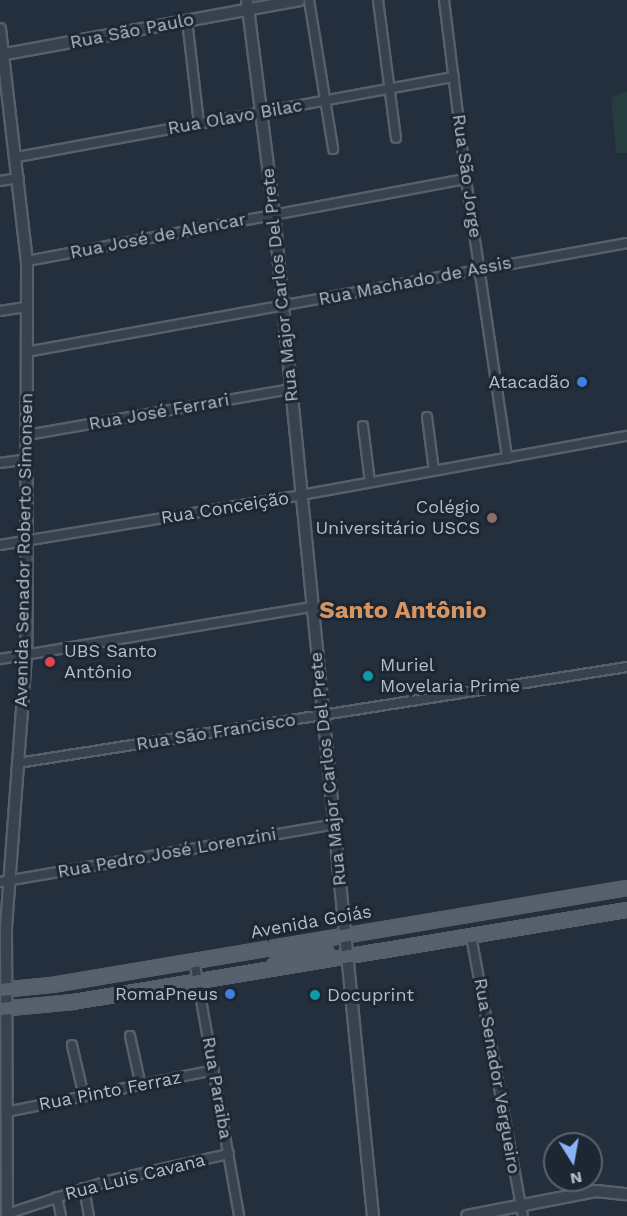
<!DOCTYPE html>
<meta charset="utf-8">
<style>
body{margin:0}
#map{position:relative;width:627px;height:1216px;overflow:hidden;background:#242f3e;font-family:"Work Sans",sans-serif}
div>[style]{position:absolute}
[style*='--x']{left:calc(var(--x)*1px);top:calc(var(--y)*1px);width:calc(var(--w)*1px);rotate:calc(var(--a)*1deg)}
.green>*{inset:0;background:#263c3f}
.roads{filter:drop-shadow(2px 0 #565f6c) drop-shadow(-2px 0 #565f6c) drop-shadow(0 2px #565f6c) drop-shadow(0 -2px #565f6c)}
.minor>*{height:8px;margin:-4px;padding:0 4px;transform-origin:4px;border-radius:4px;background:#38414e}
.tertiary>*{height:10px;margin:-5px;padding:0 5px;transform-origin:5px;border-radius:5px;background:#38414e}
.primary>*{height:12px;margin:-6px;padding:0 6px;transform-origin:6px;border-radius:6px;background:#56606e}
.dots>*{width:16px;height:16px;translate:-50% -50%;box-sizing:border-box;border:3px solid #1d2633;border-radius:50%}
span{translate:-50% -50%;white-space:nowrap;text-align:center;line-height:1.15;-webkit-text-stroke:6px #1d2633;paint-order:stroke}
.street-label{font-size:18px;color:#b4bcc9}
.poi-label{font-size:18px;color:#b4bcc9}
.right{translate:-100% -50%;text-align:right}
.left{translate:0 -50%;text-align:left}
.district-label{font-size:24px;color:#d59563;font-weight:700}
.north{position:absolute;left:543px;top:1132px;width:60px;height:60px;box-sizing:border-box;background:#1d2633;border:2px solid #59626f;border-radius:50%;rotate:169deg;font-size:16px;font-weight:700;line-height:24px;text-align:center;color:#b4bcc9}
.north::after{content:'';display:block;margin:auto;width:21px;height:27px;background:#8ab4f8;clip-path:polygon(50% 0,100% 100%,50% 72%,0 100%)}
</style>
<div id="map">
<div class="green">
<i style="clip-path:polygon(627px 91px,627px 153px,616px 153px,611px 98px)"></i>
</div>
<div class="roads">
<div class="minor">
<i style="--x:309;--y:0;--w:151;--a:80.8"></i>
<i style="--x:378;--y:0;--w:139;--a:82.6"></i>
<i style="--x:444;--y:0;--w:180;--a:83"></i>
<i style="--x:466;--y:179;--w:282;--a:81.6"></i>
<i style="--x:187;--y:20;--w:105;--a:83.4"></i>
<i style="--x:17;--y:157;--w:444;--a:-10.4"></i>
<i style="--x:0;--y:181;--w:19;--a:-9"></i>
<i style="--x:27;--y:261;--w:447;--a:-10.6"></i>
<i style="--x:0;--y:311;--w:26;--a:-9"></i>
<i style="--x:26;--y:352;--w:611;--a:-10.28"></i>
<i style="--x:427;--y:417;--w:54;--a:82.6"></i>
<i style="--x:363;--y:426;--w:56;--a:82.9"></i>
<i style="--x:27;--y:435;--w:267;--a:-9.9"></i>
<i style="--x:0;--y:463;--w:27;--a:-8"></i>
<i style="--x:0;--y:545;--w:305;--a:-9.4"></i>
<i style="--x:301;--y:495;--w:331;--a:-10.3"></i>
<i style="--x:0;--y:659;--w:315;--a:-9.5"></i>
<i style="--x:18;--y:763;--w:617;--a:-8.96"></i>
<i style="--x:0;--y:882;--w:340;--a:-9.8"></i>
<i style="--x:471;--y:936;--w:285;--a:79.5"></i>
<i style="--x:194;--y:960;--w:260;--a:80"></i>
<i style="--x:130;--y:1036;--w:51;--a:77.6"></i>
<i style="--x:72;--y:1045;--w:53;--a:77"></i>
<i style="--x:6;--y:1112;--w:212;--a:-11.4"></i>
<i style="--x:84;--y:1188;--w:28;--a:80"></i>
<i style="--x:57;--y:1197;--w:19;--a:78"></i>
<i style="--x:7;--y:1214;--w:106;--a:-18.1"></i>
<i style="--x:108;--y:1181;--w:124;--a:-12.6"></i>
</div>
<div class="tertiary">
<i style="--x:247;--y:0;--w:216;--a:82.8"></i>
<i style="--x:274;--y:214;--w:1007;--a:84.36"></i>
<i style="--x:0;--y:29;--w:234;--a:83.4"></i>
<i style="--x:27;--y:261;--w:394;--a:90.1"></i>
<i style="--x:26;--y:655;--w:271;--a:94.2"></i>
<i style="--x:6;--y:925;--w:291;--a:89.8"></i>
<i style="--x:0;--y:55;--w:304;--a:-10.4"></i>
<i style="--x:467;--y:1216;--w:131;--a:-11"></i>
<i style="--x:596;--y:1191;--w:31;--a:6"></i>
</div>
<div class="primary">
<i style="--x:271;--y:969;--w:15;--a:-48"></i>
<i style="--x:281;--y:958;--w:46;--a:-7.4"></i>
<i style="--x:0;--y:990;--w:52;--a:-5.5"></i>
<i style="--x:52;--y:985;--w:583;--a:-9.58"></i>
<i style="--x:0;--y:1009;--w:73;--a:-5.5"></i>
<i style="--x:73;--y:1002;--w:562;--a:-9.43"></i>
</div>
</div>
<div class="dots">
<i style="left:582px;top:382px;background:#3f7fe0"></i>
<i style="left:492px;top:518px;background:#8d6e63"></i>
<i style="left:50px;top:662px;background:#e0444e"></i>
<i style="left:368px;top:676px;background:#0f9aa8"></i>
<i style="left:230px;top:994px;background:#3f7fe0"></i>
<i style="left:315px;top:995px;background:#0f9aa8"></i>
</div>
<div class="street-label">
<span style="left:132px;top:31px;rotate:-11deg">Rua São Paulo</span>
<span style="left:235px;top:117px;rotate:-10deg">Rua Olavo Bilac</span>
<span style="left:467px;top:176px;rotate:82deg">Rua São Jorge</span>
<span style="left:158px;top:236px;rotate:-11deg">Rua José de Alencar</span>
<span style="left:415px;top:281px;rotate:-11deg">Rua Machado de Assis</span>
<span style="left:280px;top:285px;rotate:-96deg">Rua Major Carlos Del Prete</span>
<span style="left:159px;top:412px;rotate:-10deg">Rua José Ferrari</span>
<span style="left:225px;top:508px;rotate:-9deg">Rua Conceição</span>
<span style="left:24px;top:550px;rotate:-89deg">Avenida Senador Roberto Simonsen</span>
<span style="left:216px;top:732px;rotate:-9deg">Rua São Francisco</span>
<span style="left:328px;top:769px;rotate:-96deg">Rua Major Carlos Del Prete</span>
<span style="left:167px;top:853px;rotate:-10deg">Rua Pedro José Lorenzini</span>
<span style="left:311px;top:922px;rotate:-10deg">Avenida Goiás</span>
<span style="left:497px;top:1076px;rotate:80deg">Rua Senador Vergueiro</span>
<span style="left:217px;top:1088px;rotate:80deg">Rua Paraiba</span>
<span style="left:110px;top:1091px;rotate:-11deg">Rua Pinto Ferraz</span>
<span style="left:135px;top:1177px;rotate:-14deg">Rua Luis Cavana</span>
</div>
<div class="poi-label">
<span class="right" style="left:570px;top:382px">Atacadão</span>
<span class="right" style="left:480px;top:518px">Colégio<br>Universitário USCS</span>
<span class="left" style="left:64px;top:662px">UBS Santo<br>Antônio</span>
<span class="left" style="left:380px;top:676px">Muriel<br>Movelaria Prime</span>
<span class="right" style="left:218px;top:994px">RomaPneus</span>
<span class="left" style="left:327px;top:995px">Docuprint</span>
</div>
<div class="district-label">
<span style="left:403px;top:611px">Santo Antônio</span>
</div>
<div class="north">N</div>
</div>
